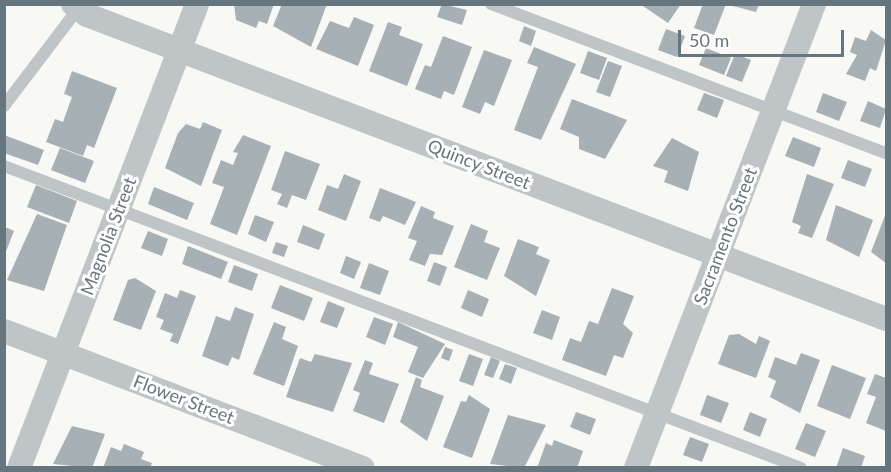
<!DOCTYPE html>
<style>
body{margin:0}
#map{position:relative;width:891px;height:472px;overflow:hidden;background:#f8f8f5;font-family:Lato,sans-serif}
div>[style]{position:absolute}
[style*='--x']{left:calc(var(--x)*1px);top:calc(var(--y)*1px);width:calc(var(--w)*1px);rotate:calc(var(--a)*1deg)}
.building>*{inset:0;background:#a7b0b5}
.lane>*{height:12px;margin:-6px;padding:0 6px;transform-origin:6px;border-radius:6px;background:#bfc4c7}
.street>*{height:24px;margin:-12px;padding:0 12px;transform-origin:12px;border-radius:12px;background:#bfc4c7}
span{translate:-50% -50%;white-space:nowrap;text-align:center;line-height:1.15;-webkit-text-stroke:6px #fff;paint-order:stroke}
.street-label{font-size:18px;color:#65767f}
.frame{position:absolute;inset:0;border:6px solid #65767f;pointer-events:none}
.scale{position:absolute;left:678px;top:30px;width:166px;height:27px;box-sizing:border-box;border:3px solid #65767f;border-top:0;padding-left:8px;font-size:18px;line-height:21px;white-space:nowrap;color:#65767f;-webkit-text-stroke:4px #fff;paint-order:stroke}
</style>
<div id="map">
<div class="building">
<i style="clip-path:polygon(234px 4px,274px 4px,267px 24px,259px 21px,256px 28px,236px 20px)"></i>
<i style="clip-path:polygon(282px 4px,327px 4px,311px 47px,273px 26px)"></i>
<i style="clip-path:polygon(442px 4px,467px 10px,462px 25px,437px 17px)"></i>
<i style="clip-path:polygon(640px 4px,681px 4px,668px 23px)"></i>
<i style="clip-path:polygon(703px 4px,726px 4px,714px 35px,694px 28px)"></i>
<i style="clip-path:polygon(739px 4px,759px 4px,756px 12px,729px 5px)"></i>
<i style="clip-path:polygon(354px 17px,374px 25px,358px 66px,316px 49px,330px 21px,349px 28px)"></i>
<i style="clip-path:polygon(388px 22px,402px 27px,399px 35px,423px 44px,407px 86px,369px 71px)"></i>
<i style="clip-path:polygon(524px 26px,536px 31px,531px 46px,519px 41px)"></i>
<i style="clip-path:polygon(666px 29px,685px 36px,677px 57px,658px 50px)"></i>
<i style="clip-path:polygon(871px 30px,886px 40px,876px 71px,870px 68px,865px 81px,846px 74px,857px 55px,850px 52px,855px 37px,866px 41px)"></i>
<i style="clip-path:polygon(443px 36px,472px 47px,454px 95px,444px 91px,441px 99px,415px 89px,425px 65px,431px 67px)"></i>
<i style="clip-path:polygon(534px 47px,576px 64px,541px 140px,514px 130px,538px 67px,527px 63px)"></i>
<i style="clip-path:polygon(706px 48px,731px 58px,724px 75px,699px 65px)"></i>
<i style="clip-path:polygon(484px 50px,512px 60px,494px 106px,485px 102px,480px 114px,462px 107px)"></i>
<i style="clip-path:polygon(588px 51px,607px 58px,599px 80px,580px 73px)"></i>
<i style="clip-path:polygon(735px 54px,751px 60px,742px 82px,726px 76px)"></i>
<i style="clip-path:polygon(608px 61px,622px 66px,610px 97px,596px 92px)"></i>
<i style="clip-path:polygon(72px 71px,117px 88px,94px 148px,87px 145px,83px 156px,46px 142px,55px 119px,63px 122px,72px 97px,64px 94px)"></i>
<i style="clip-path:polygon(704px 93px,724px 100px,717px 118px,697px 110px)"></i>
<i style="clip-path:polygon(823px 93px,847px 102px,839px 121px,816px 112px)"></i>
<i style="clip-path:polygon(572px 99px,627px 120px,605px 159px,579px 149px,579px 137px,560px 129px)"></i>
<i style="clip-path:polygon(868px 101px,886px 109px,880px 128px,860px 121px)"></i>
<i style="clip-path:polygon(203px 122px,222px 130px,201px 186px,165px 168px,178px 133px,186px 124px,200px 129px)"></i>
<i style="clip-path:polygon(4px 135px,44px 150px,38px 165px,4px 153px)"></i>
<i style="clip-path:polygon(243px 135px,271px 146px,237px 235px,210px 224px,224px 187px,212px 183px,221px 160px,233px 165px,238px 153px,233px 152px)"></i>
<i style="clip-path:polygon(793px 137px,821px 148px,814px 167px,785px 156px)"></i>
<i style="clip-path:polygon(672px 138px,699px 152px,688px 191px,664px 182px,668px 171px,653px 166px)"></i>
<i style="clip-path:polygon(60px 148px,94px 161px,85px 183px,51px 170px)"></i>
<i style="clip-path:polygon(285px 151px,320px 164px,306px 200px,292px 195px,287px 208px,277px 204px,282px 194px,271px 190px)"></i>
<i style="clip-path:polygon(848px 160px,872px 169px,865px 187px,841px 178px)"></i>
<i style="clip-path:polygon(344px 174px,361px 181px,346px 221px,318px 210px,327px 185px,338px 189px)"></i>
<i style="clip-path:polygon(807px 174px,834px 184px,812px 238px,798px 233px,801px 226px,792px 222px)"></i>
<i style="clip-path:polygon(36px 185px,77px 201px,69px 223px,27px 207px)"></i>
<i style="clip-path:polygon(154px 187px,194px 203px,187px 220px,148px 204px)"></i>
<i style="clip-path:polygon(380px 188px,416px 202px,405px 225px,383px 216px,380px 222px,369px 218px)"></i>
<i style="clip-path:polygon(836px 205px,873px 220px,859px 257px,826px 240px)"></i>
<i style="clip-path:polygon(421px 206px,435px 212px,433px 218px,454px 226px,442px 255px,430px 254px,425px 266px,409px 260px,417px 241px,408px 238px)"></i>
<i style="clip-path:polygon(886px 213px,886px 263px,871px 252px)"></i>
<i style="clip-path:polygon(37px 214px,67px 225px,44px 291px,7px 280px)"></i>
<i style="clip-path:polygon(255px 215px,274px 222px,266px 242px,248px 234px)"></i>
<i style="clip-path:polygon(471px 224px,488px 231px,484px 242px,500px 248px,487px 280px,454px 267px)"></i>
<i style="clip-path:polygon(303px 225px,325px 234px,319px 250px,297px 242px)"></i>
<i style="clip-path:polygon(5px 227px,14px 231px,5px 254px)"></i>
<i style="clip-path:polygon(148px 231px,168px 239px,162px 256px,141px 248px)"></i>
<i style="clip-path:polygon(518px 239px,539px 247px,536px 254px,550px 260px,536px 296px,504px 276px)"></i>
<i style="clip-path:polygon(276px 242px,288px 246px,284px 257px,272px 253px)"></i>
<i style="clip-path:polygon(188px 246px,228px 262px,221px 279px,182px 264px)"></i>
<i style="clip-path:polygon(346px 256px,361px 262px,354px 279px,340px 273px)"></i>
<i style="clip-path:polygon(434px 262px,447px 267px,440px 286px,427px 281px)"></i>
<i style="clip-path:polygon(369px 263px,389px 271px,380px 295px,360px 288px)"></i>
<i style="clip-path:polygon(234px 265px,258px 274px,252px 291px,228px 282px)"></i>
<i style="clip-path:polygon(135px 278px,156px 291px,141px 330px,113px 320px,128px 280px)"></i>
<i style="clip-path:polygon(280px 285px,313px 298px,304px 321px,271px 308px)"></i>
<i style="clip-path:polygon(612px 288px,634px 296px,623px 324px,633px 333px,623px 358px,614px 355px,606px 376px,562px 360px,570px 338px,581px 342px,589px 321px,598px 324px)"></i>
<i style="clip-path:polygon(180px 290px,196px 296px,178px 344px,170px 341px,173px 334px,160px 329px,164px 320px,156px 317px,165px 293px,177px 298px)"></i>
<i style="clip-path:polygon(468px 290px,489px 299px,482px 317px,461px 308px)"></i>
<i style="clip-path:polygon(328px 301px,345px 308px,337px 328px,320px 322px)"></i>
<i style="clip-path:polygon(235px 307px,254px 314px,239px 360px,232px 357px,228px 366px,202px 356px,216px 316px,230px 321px)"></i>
<i style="clip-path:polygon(542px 310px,560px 317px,552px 340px,533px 333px)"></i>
<i style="clip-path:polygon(374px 317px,393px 324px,385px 345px,366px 337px)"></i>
<i style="clip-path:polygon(274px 322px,286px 327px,282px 339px,298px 346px,284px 386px,253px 374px)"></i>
<i style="clip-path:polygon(398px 322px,445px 344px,423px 378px,408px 372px,418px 347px,393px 337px)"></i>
<i style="clip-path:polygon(739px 334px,756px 344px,759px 336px,770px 341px,756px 378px,718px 364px,729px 335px)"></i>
<i style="clip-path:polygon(445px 347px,453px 350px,449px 361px,441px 358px)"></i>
<i style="clip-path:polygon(801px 353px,820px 360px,800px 413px,770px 397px,776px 381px,768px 377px,775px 357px,796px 365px)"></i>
<i style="clip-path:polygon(315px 354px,352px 363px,333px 412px,286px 397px,300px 358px,311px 362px)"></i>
<i style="clip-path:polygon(469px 354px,483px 359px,473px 386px,459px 381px)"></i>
<i style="clip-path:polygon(491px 357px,500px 361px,493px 378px,484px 375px)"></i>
<i style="clip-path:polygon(365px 360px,373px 363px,369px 374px,399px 384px,384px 423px,353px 411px,360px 393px,353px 390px)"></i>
<i style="clip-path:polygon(505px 364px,517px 368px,511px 384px,499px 379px)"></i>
<i style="clip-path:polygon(832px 365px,866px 378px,850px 419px,817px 406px)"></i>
<i style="clip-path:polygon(875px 374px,886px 378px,886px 431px,866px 423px,876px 397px,867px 394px)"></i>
<i style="clip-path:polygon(416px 377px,422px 380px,420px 387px,444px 396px,427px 441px,400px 422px)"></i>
<i style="clip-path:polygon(469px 395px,490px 409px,472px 458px,443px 447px,461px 401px,466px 402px)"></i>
<i style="clip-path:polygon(707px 395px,729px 403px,721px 423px,700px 415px)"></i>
<i style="clip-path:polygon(576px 412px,596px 419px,590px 435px,570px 427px)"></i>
<i style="clip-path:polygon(750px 412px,767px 419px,760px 437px,743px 430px)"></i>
<i style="clip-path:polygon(508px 415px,546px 425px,524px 468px,490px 464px)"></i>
<i style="clip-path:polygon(806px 423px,826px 431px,815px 457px,795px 449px)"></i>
<i style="clip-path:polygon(72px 426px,105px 434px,92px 468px,53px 464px)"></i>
<i style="clip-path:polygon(690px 437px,709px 444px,702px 462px,683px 455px)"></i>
<i style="clip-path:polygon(554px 440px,583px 451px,577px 468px,537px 468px,546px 443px,552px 446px)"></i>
<i style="clip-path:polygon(124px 444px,144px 452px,141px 459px,152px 463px,150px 468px,103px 468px,111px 447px,121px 451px)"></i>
<i style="clip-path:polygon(843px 448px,865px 456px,861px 468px,836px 468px)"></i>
</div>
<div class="lane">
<i style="--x:491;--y:4;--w:422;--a:20.7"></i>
<i style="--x:4;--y:106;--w:127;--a:-52.7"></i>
<i style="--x:4;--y:166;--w:852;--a:20.75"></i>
</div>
<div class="street">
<i style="--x:73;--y:4;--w:18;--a:38"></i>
<i style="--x:87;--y:15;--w:855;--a:20.83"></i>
<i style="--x:4;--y:331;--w:384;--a:20.9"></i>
<i style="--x:19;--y:468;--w:497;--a:-69"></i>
<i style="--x:636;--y:468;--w:497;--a:-69"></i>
</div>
<div class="street-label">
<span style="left:479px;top:164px;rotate:21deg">Quincy Street</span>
<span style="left:108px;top:236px;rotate:-69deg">Magnolia Street</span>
<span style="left:725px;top:236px;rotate:-69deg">Sacramento Street</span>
<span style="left:184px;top:399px;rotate:21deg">Flower Street</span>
</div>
<div class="frame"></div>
<div class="scale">50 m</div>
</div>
